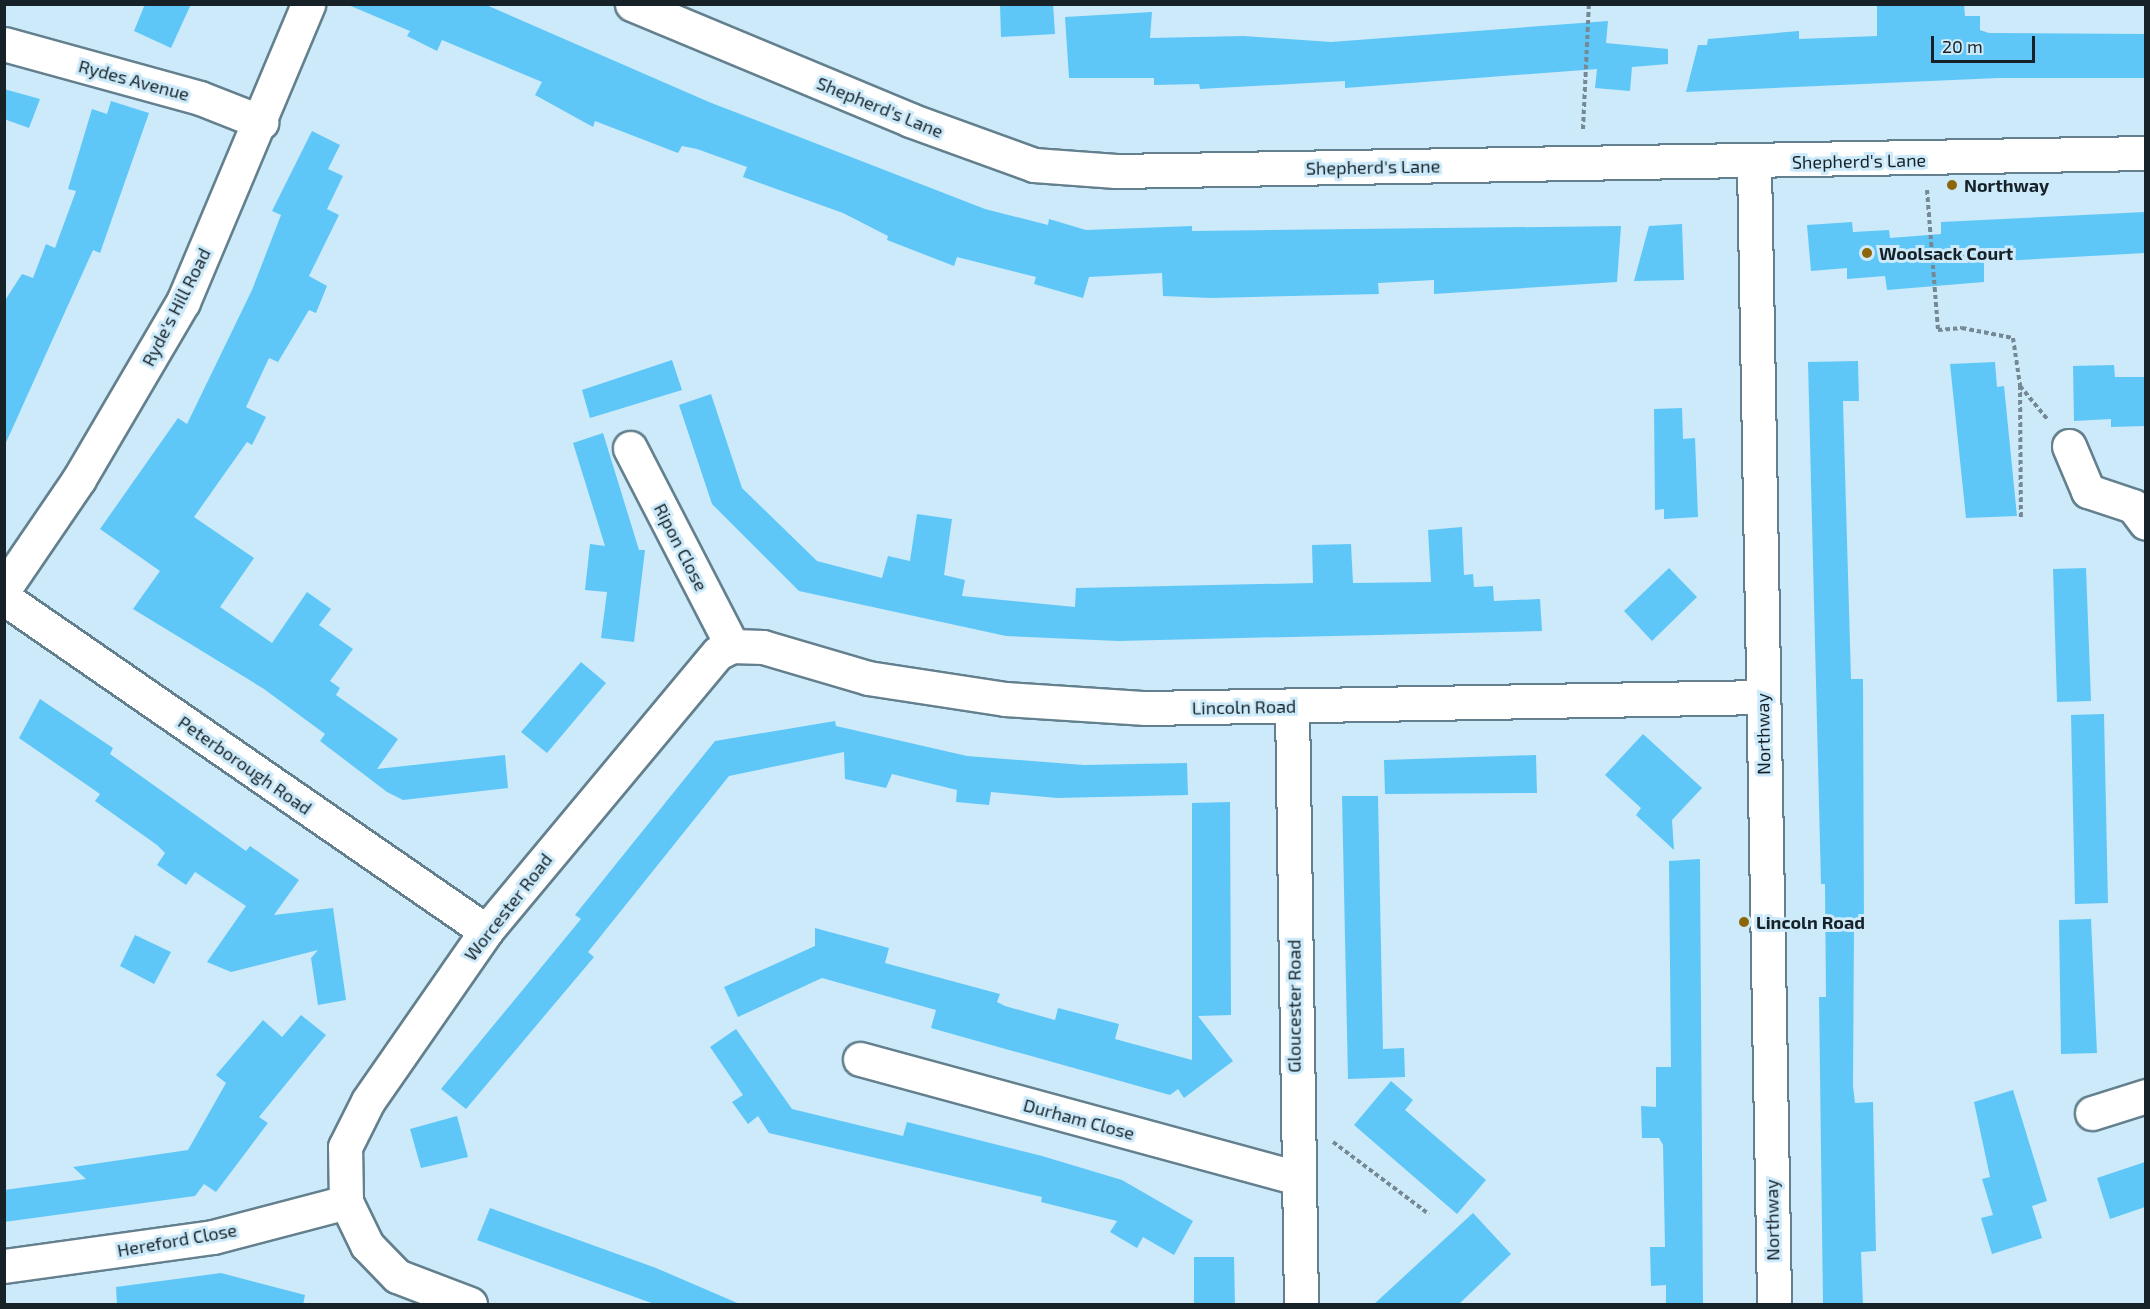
<!DOCTYPE html>
<style>
body{margin:0}
#map{position:relative;width:2150px;height:1309px;overflow:hidden;background:#cceafa;font-family:"Exo 2",sans-serif}
div>[style]{position:absolute}
[style*='--x']{left:calc(var(--x)*1px);top:calc(var(--y)*1px);width:calc(var(--w)*1px);rotate:calc(var(--a)*1deg)}
.building>*{inset:0;background:#5fc7f8}
.path>*{height:4px;margin-top:-2px;transform-origin:0;background:repeating-linear-gradient(90deg,#758995 0 4.5px,transparent 0 7.5px)}
.roads{filter:drop-shadow(2px 0 #64808e) drop-shadow(-2px 0 #64808e) drop-shadow(0 2px #64808e) drop-shadow(0 -2px #64808e)}
.street>*{height:33px;margin:-16.5px;padding:0 16.5px;transform-origin:16.5px;border-radius:16.5px;background:#fff}
.dots>*{width:16px;height:16px;translate:-50% -50%;box-sizing:border-box;border:3px solid #cceafa;border-radius:50%}
span{translate:-50% -50%;white-space:nowrap;text-align:center;line-height:1.15;-webkit-text-stroke:6px #cceafa;paint-order:stroke}
.street-label{font-size:18px;color:#172228}
.poi-label{font-size:18px;color:#172228;font-weight:700}
.left{translate:0 -50%;text-align:left}
.frame{position:absolute;inset:0;border:6px solid #172228;pointer-events:none}
.scale{position:absolute;left:1931px;top:36px;width:104px;height:27px;box-sizing:border-box;border:3px solid #172228;border-top:0;padding-left:8px;font-size:18px;line-height:21px;white-space:nowrap;color:#172228;-webkit-text-stroke:4px #cceafa;paint-order:stroke}
</style>
<div id="map">
<div class="building">
<i style="clip-path:polygon(145px 4px,191px 4px,171px 48px,134px 31px)"></i>
<i style="clip-path:polygon(346px 4px,484px 4px,709px 102px,985px 209px,1048px 225px,1049px 219px,1086px 230px,1192px 226px,1192px 231px,1621px 226px,1617px 282px,1434px 294px,1434px 280px,1378px 283px,1379px 294px,1211px 298px,1163px 296px,1162px 273px,1089px 277px,1083px 298px,1034px 284px,1036px 277px,957px 257px,954px 266px,887px 240px,888px 236px,843px 213px,743px 177px,747px 167px,697px 149px,682px 146px,678px 153px,595px 121px,593px 127px,535px 95px,542px 82px,442px 40px,437px 51px,407px 36px,410px 31px)"></i>
<i style="clip-path:polygon(1000px 4px,1053px 4px,1055px 34px,1001px 37px)"></i>
<i style="clip-path:polygon(1877px 4px,1964px 4px,1965px 16px,1980px 16px,1980px 30px,1989px 33px,2145px 34px,2145px 78px,1998px 78px,1686px 92px,1698px 45px,1707px 45px,1708px 39px,1799px 31px,1799px 39px,1877px 36px)"></i>
<i style="clip-path:polygon(1152px 12px,1150px 38px,1244px 36px,1331px 42px,1608px 21px,1606px 43px,1668px 49px,1668px 64px,1632px 67px,1630px 91px,1595px 88px,1597px 69px,1345px 88px,1345px 81px,1200px 89px,1199px 84px,1154px 85px,1154px 78px,1069px 78px,1065px 17px)"></i>
<i style="clip-path:polygon(4px 89px,40px 99px,29px 128px,4px 119px)"></i>
<i style="clip-path:polygon(111px 101px,149px 113px,100px 253px,93px 250px,4px 447px,4px 302px,22px 274px,33px 278px,46px 244px,55px 248px,76px 191px,68px 189px,92px 109px,107px 114px)"></i>
<i style="clip-path:polygon(312px 131px,340px 145px,328px 169px,343px 176px,327px 209px,339px 215px,309px 276px,327px 286px,316px 313px,309px 310px,278px 362px,269px 358px,246px 407px,266px 417px,252px 445px,247px 442px,194px 517px,254px 558px,220px 607px,272px 643px,307px 592px,331px 609px,319px 625px,353px 649px,330px 681px,340px 688px,336px 695px,398px 739px,377px 769px,505px 755px,508px 788px,403px 800px,387px 792px,320px 741px,325px 734px,264px 689px,133px 609px,160px 571px,100px 529px,178px 418px,187px 424px,252px 290px,281px 215px,272px 211px)"></i>
<i style="clip-path:polygon(2145px 212px,2145px 253px,1984px 262px,1984px 282px,1887px 290px,1885px 276px,1847px 279px,1847px 268px,1811px 271px,1807px 225px,1852px 222px,1853px 232px,1889px 230px,1890px 238px,1941px 234px,1941px 222px)"></i>
<i style="clip-path:polygon(1682px 224px,1684px 280px,1634px 281px,1649px 226px)"></i>
<i style="clip-path:polygon(672px 360px,682px 390px,590px 418px,582px 390px)"></i>
<i style="clip-path:polygon(1858px 361px,1859px 401px,1843px 401px,1851px 679px,1863px 679px,1864px 929px,1854px 929px,1853px 1086px,1855px 1103px,1873px 1102px,1876px 1251px,1861px 1252px,1863px 1305px,1823px 1305px,1819px 997px,1826px 997px,1825px 884px,1821px 884px,1808px 362px)"></i>
<i style="clip-path:polygon(1995px 362px,1997px 387px,2004px 386px,2017px 516px,1966px 518px,1950px 364px)"></i>
<i style="clip-path:polygon(2114px 365px,2115px 377px,2145px 377px,2145px 426px,2111px 427px,2111px 419px,2074px 421px,2073px 366px)"></i>
<i style="clip-path:polygon(711px 394px,742px 488px,817px 561px,882px 578px,888px 556px,910px 561px,917px 514px,952px 519px,944px 575px,965px 580px,962px 596px,1075px 607px,1076px 588px,1313px 583px,1312px 545px,1351px 544px,1353px 583px,1431px 582px,1428px 530px,1462px 527px,1464px 575px,1473px 574px,1474px 587px,1493px 586px,1494px 601px,1540px 599px,1542px 631px,1118px 641px,1006px 636px,799px 591px,712px 504px,679px 405px)"></i>
<i style="clip-path:polygon(1682px 408px,1683px 439px,1695px 438px,1698px 517px,1664px 519px,1664px 509px,1655px 510px,1654px 409px)"></i>
<i style="clip-path:polygon(603px 433px,639px 550px,645px 550px,634px 642px,601px 638px,607px 592px,585px 590px,590px 544px,605px 546px,573px 443px)"></i>
<i style="clip-path:polygon(1669px 568px,1697px 597px,1652px 641px,1624px 611px)"></i>
<i style="clip-path:polygon(2086px 568px,2091px 701px,2057px 702px,2053px 569px)"></i>
<i style="clip-path:polygon(581px 662px,606px 683px,547px 753px,521px 732px)"></i>
<i style="clip-path:polygon(40px 699px,113px 748px,110px 754px,246px 851px,250px 846px,299px 880px,274px 915px,333px 908px,346px 1000px,318px 1005px,311px 958px,318px 950px,231px 972px,207px 962px,246px 906px,195px 872px,186px 885px,157px 865px,165px 853px,157px 845px,95px 801px,100px 794px,19px 738px)"></i>
<i style="clip-path:polygon(2104px 714px,2108px 903px,2075px 904px,2071px 715px)"></i>
<i style="clip-path:polygon(835px 721px,836px 726px,967px 756px,1084px 765px,1187px 763px,1188px 795px,1057px 798px,991px 792px,989px 805px,956px 802px,957px 790px,892px 774px,886px 788px,845px 779px,844px 752px,729px 776px,588px 952px,594px 957px,466px 1109px,441px 1089px,581px 919px,575px 915px,715px 741px)"></i>
<i style="clip-path:polygon(1643px 734px,1702px 788px,1672px 820px,1674px 850px,1636px 815px,1641px 808px,1605px 775px)"></i>
<i style="clip-path:polygon(1536px 755px,1537px 793px,1385px 794px,1384px 760px)"></i>
<i style="clip-path:polygon(1342px 796px,1378px 796px,1383px 1049px,1404px 1048px,1405px 1077px,1348px 1079px)"></i>
<i style="clip-path:polygon(1230px 802px,1231px 1015px,1198px 1016px,1233px 1061px,1184px 1098px,1178px 1089px,1170px 1095px,931px 1028px,936px 1010px,822px 978px,738px 1017px,724px 987px,815px 946px,815px 928px,889px 948px,885px 963px,1000px 994px,997px 1002px,1005px 1006px,1055px 1020px,1058px 1008px,1119px 1024px,1115px 1039px,1192px 1060px,1192px 803px)"></i>
<i style="clip-path:polygon(1700px 859px,1703px 1305px,1666px 1305px,1666px 1285px,1651px 1286px,1650px 1247px,1665px 1247px,1663px 1145px,1659px 1138px,1642px 1138px,1641px 1106px,1656px 1107px,1656px 1067px,1671px 1067px,1669px 861px)"></i>
<i style="clip-path:polygon(2091px 919px,2097px 1053px,2061px 1054px,2059px 920px)"></i>
<i style="clip-path:polygon(135px 935px,171px 952px,154px 984px,120px 966px)"></i>
<i style="clip-path:polygon(301px 1015px,326px 1035px,259px 1117px,268px 1123px,216px 1192px,204px 1184px,195px 1196px,4px 1222px,4px 1190px,86px 1179px,73px 1167px,188px 1150px,226px 1083px,216px 1075px,263px 1020px,282px 1037px)"></i>
<i style="clip-path:polygon(736px 1029px,792px 1109px,903px 1136px,907px 1122px,1042px 1156px,1122px 1180px,1193px 1221px,1174px 1255px,1143px 1237px,1137px 1248px,1110px 1232px,1117px 1221px,1041px 1202px,1042px 1197px,769px 1133px,758px 1116px,748px 1124px,732px 1102px,743px 1095px,710px 1047px)"></i>
<i style="clip-path:polygon(1391px 1081px,1413px 1100px,1405px 1110px,1486px 1180px,1457px 1214px,1354px 1125px)"></i>
<i style="clip-path:polygon(2013px 1090px,2047px 1201px,2032px 1206px,2042px 1238px,1992px 1254px,1981px 1218px,1993px 1215px,1982px 1179px,1990px 1177px,1974px 1102px)"></i>
<i style="clip-path:polygon(457px 1116px,468px 1157px,421px 1168px,410px 1129px)"></i>
<i style="clip-path:polygon(2145px 1162px,2145px 1207px,2110px 1219px,2097px 1178px)"></i>
<i style="clip-path:polygon(490px 1208px,656px 1268px,742px 1305px,657px 1305px,477px 1240px)"></i>
<i style="clip-path:polygon(1473px 1213px,1511px 1254px,1458px 1305px,1373px 1305px)"></i>
<i style="clip-path:polygon(1194px 1257px,1234px 1257px,1235px 1305px,1194px 1305px)"></i>
<i style="clip-path:polygon(221px 1273px,305px 1295px,303px 1305px,117px 1305px,116px 1287px)"></i>
</div>
<div class="path">
<i style="--x:1583;--y:129;--w:125;--a:-87.3"></i>
<i style="--x:1927;--y:190;--w:140;--a:85.5"></i>
<i style="--x:1938;--y:330;--w:24;--a:-5"></i>
<i style="--x:1962;--y:328;--w:52;--a:11.1"></i>
<i style="--x:2013;--y:338;--w:48;--a:81.5"></i>
<i style="--x:2020;--y:385;--w:133;--a:89.6"></i>
<i style="--x:2020;--y:386;--w:44;--a:50.5"></i>
<i style="--x:1333;--y:1142;--w:120;--a:36.9"></i>
</div>
<div class="roads">
<div class="street">
<i style="--x:632;--y:4;--w:301;--a:22.6"></i>
<i style="--x:910;--y:120;--w:132;--a:19.9"></i>
<i style="--x:1034;--y:165;--w:82;--a:4.2"></i>
<i style="--x:1116;--y:171;--w:1030;--a:-1"></i>
<i style="--x:4;--y:44;--w:203;--a:15.4"></i>
<i style="--x:200;--y:98;--w:66;--a:21.5"></i>
<i style="--x:1754;--y:164;--w:1140;--a:88.99"></i>
<i style="--x:2069;--y:446;--w:49;--a:67.1"></i>
<i style="--x:2088;--y:491;--w:47;--a:18.4"></i>
<i style="--x:2133;--y:506;--w:21;--a:53"></i>
<i style="--x:630;--y:448;--w:223;--a:62.7"></i>
<i style="--x:4;--y:589;--w:133;--a:-55.7"></i>
<i style="--x:79;--y:479;--w:205;--a:-59.6"></i>
<i style="--x:183;--y:302;--w:323;--a:-67.2"></i>
<i style="--x:4;--y:598;--w:586;--a:34.64"></i>
<i style="--x:1292;--y:706;--w:598;--a:89.14"></i>
<i style="--x:860;--y:1059;--w:454;--a:15.2"></i>
<i style="--x:2092;--y:1113;--w:57;--a:-17.5"></i>
<i style="--x:4;--y:1266;--w:211;--a:-7.9"></i>
<i style="--x:213;--y:1237;--w:138;--a:-14.7"></i>
<i style="--x:470;--y:1304;--w:78;--a:-159"></i>
<i style="--x:397;--y:1276;--w:43;--a:-134.1"></i>
<i style="--x:367;--y:1245;--w:48;--a:-116"></i>
<i style="--x:346;--y:1202;--w:55;--a:-91"></i>
<i style="--x:345;--y:1147;--w:51;--a:-63.4"></i>
<i style="--x:368;--y:1101;--w:207;--a:-55.2"></i>
<i style="--x:486;--y:931;--w:362;--a:-50.2"></i>
<i style="--x:718;--y:653;--w:16;--a:-27"></i>
<i style="--x:732;--y:646;--w:31;--a:2"></i>
<i style="--x:763;--y:647;--w:109;--a:16.4"></i>
<i style="--x:868;--y:678;--w:139;--a:8.7"></i>
<i style="--x:1005;--y:699;--w:141;--a:3.7"></i>
<i style="--x:1146;--y:708;--w:616;--a:-1.02"></i>
</div>
</div>
<div class="dots">
<i style="left:1952px;top:185px;background:#8d6609"></i>
<i style="left:1867px;top:253px;background:#8d6609"></i>
<i style="left:1744px;top:922px;background:#8d6609"></i>
</div>
<div class="street-label">
<span style="left:134px;top:80px;rotate:15deg">Rydes Avenue</span>
<span style="left:880px;top:107px;rotate:22deg">Shepherd's Lane</span>
<span style="left:1859px;top:161px;rotate:-1deg">Shepherd's Lane</span>
<span style="left:1373px;top:167px;rotate:-1deg">Shepherd's Lane</span>
<span style="left:176px;top:307px;rotate:-63deg">Ryde's Hill Road</span>
<span style="left:681px;top:547px;rotate:63deg">Ripon Close</span>
<span style="left:1244px;top:707px;rotate:-1deg">Lincoln Road</span>
<span style="left:1763px;top:734px;rotate:-91deg">Northway</span>
<span style="left:245px;top:765px;rotate:35deg">Peterborough Road</span>
<span style="left:508px;top:907px;rotate:-52deg">Worcester Road</span>
<span style="left:1294px;top:1006px;rotate:-90deg">Gloucester Road</span>
<span style="left:1079px;top:1119px;rotate:15deg">Durham Close</span>
<span style="left:1772px;top:1220px;rotate:-91deg">Northway</span>
<span style="left:177px;top:1240px;rotate:-10deg">Hereford Close</span>
</div>
<div class="poi-label">
<span class="left" style="left:1964px;top:185px">Northway</span>
<span class="left" style="left:1879px;top:253px">Woolsack Court</span>
<span class="left" style="left:1756px;top:922px">Lincoln Road</span>
</div>
<div class="frame"></div>
<div class="scale">20 m</div>
</div>
